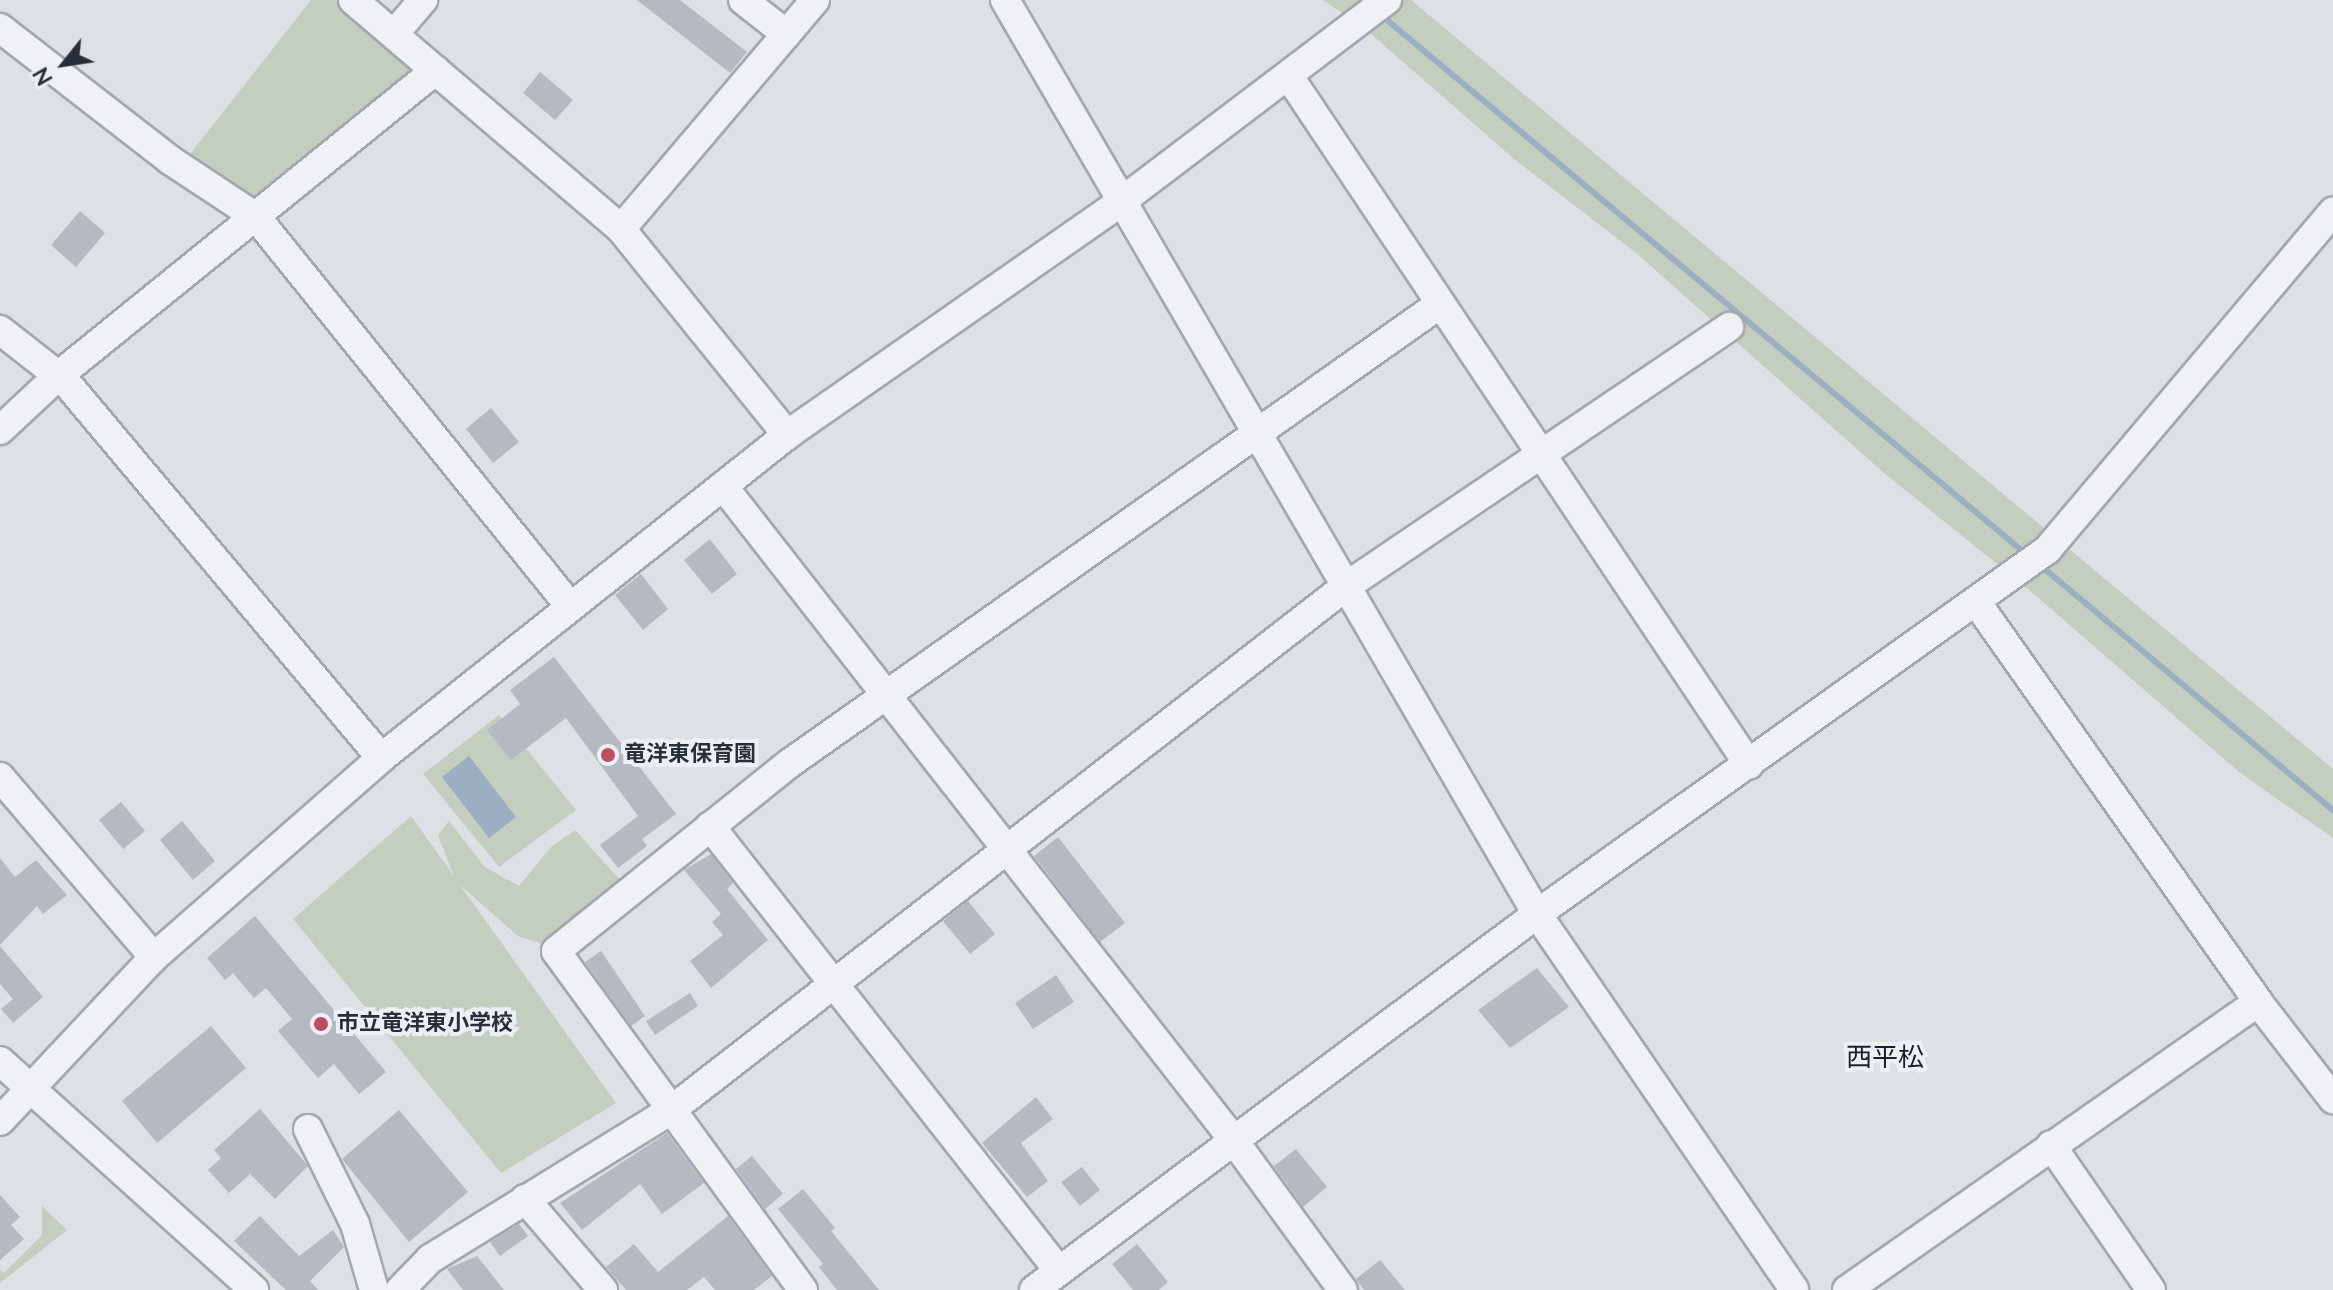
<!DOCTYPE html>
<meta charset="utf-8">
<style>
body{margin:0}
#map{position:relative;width:2333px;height:1290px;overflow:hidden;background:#dde0e5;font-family:"Nunito Sans","Noto Sans JP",sans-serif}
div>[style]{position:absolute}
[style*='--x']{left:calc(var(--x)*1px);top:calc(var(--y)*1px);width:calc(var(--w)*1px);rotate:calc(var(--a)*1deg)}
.green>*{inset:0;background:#c3cebf}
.water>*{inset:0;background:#9baec2}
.stream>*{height:6px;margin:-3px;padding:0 3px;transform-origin:3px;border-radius:3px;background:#9baec2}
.building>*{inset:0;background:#b5bac2}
.roads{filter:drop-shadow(2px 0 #a3a7ae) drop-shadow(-2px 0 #a3a7ae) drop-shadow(0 2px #a3a7ae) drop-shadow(0 -2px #a3a7ae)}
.minor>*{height:28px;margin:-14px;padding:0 14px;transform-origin:14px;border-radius:14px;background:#eff1f4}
.dots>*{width:22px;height:22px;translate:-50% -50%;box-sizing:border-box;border:4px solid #eceff3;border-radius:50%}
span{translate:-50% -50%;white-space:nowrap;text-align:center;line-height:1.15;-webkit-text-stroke:8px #eceff3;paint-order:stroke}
.poi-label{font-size:22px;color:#282f3a;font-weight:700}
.left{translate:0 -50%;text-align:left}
.quarter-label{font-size:26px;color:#1a202b}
.north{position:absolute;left:24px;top:24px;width:80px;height:80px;-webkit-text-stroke:6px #eceff3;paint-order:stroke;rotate:240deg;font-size:22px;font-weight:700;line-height:32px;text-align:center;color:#282f3a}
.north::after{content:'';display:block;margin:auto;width:28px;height:36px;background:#282f3a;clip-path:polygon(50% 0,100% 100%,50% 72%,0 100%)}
</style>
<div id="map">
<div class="green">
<i style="clip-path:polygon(311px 0,348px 0,425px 79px,256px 217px,180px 167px)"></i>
<i style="clip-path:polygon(1323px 0,1411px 0,2333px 769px,2333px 838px,2239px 772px,2028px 589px,1884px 473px,1635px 252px,1514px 159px,1363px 27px)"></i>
<i style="clip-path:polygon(499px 715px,576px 810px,499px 867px,423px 774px)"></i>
<i style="clip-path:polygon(411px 816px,454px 876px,438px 835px,449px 821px,485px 867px,519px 886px,551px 847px,575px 830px,621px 881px,542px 944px,518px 936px,460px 885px,616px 1103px,501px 1173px,293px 919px)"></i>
<i style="clip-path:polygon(42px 1206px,67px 1230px,0 1283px,0 1270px,4px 1273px,42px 1235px)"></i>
</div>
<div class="water">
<i style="clip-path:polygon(469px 756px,516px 817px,489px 838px,442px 777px)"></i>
</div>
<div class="stream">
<i style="--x:1381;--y:15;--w:841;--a:39.88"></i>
<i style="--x:2041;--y:566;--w:381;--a:39.9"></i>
</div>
<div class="building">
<i style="clip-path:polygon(637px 0,680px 0,747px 52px,730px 73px)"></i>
<i style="clip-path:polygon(540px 72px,573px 100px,555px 120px,523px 93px)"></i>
<i style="clip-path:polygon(80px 211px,105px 233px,76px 267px,51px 245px)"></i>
<i style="clip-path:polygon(491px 408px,519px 442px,493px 463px,466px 429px)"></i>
<i style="clip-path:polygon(710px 539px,737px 574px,712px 594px,684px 560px)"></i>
<i style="clip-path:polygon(641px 574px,668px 609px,643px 630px,615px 595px)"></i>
<i style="clip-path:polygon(554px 657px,676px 814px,642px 839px,647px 846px,618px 868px,600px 845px,638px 816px,566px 718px,511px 760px,487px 730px,520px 704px,510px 690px)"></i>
<i style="clip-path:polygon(121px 802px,145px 831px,123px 849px,99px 820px)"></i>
<i style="clip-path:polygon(182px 821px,215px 861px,193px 880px,160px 840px)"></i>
<i style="clip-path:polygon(1058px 837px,1125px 923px,1100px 942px,1034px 856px)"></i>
<i style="clip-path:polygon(711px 854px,733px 883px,727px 889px,768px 940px,711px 988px,690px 961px,723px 935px,712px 922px,721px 914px,684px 870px)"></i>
<i style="clip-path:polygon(0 858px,15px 877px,36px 860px,67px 895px,43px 914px,37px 906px,0 945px)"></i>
<i style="clip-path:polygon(968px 901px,995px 934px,970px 954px,943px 921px)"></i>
<i style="clip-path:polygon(255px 916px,386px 1072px,359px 1094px,334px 1064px,318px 1078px,278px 1031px,292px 1019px,266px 988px,254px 998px,233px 973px,225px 980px,207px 958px)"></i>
<i style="clip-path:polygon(0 946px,43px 997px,13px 1023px,1px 1009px,13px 999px,0 984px)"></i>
<i style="clip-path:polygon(601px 951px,645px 1016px,631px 1026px,585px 962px)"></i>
<i style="clip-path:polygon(1537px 968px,1569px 1007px,1510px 1048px,1478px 1010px)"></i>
<i style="clip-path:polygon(1056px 975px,1074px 1002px,1033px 1029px,1015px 1003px)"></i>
<i style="clip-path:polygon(690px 993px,698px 1006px,655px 1035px,646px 1021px)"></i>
<i style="clip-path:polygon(211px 1026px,246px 1068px,157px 1143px,122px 1101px)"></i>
<i style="clip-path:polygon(1036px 1097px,1053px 1119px,1021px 1143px,1048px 1181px,1027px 1197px,982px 1143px)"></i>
<i style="clip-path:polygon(260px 1109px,308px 1166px,275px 1199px,250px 1174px,229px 1193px,208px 1170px,221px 1158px,214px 1150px)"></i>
<i style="clip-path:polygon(399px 1110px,468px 1192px,409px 1242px,342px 1159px)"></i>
<i style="clip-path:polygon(667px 1133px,704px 1183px,662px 1214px,640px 1184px,582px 1230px,560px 1203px)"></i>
<i style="clip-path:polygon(1296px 1149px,1327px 1187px,1303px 1207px,1274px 1166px)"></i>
<i style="clip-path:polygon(752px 1156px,783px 1194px,765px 1209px,736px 1169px)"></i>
<i style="clip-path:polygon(1082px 1167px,1100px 1190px,1080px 1206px,1061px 1182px)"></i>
<i style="clip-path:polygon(803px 1189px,835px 1228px,831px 1231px,879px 1290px,837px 1290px,819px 1267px,823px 1264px,778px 1209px)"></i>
<i style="clip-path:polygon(0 1195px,20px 1217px,11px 1225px,24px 1239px,0 1260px)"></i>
<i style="clip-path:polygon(260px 1216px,299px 1256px,333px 1230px,344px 1247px,310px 1281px,318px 1290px,286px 1290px,234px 1241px)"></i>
<i style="clip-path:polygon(728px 1216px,772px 1276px,754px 1290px,715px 1290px,704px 1277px,687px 1290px,626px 1290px,606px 1267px,634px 1244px,658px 1272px)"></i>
<i style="clip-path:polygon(519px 1224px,528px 1236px,500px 1256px,490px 1242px)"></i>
<i style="clip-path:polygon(1137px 1244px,1168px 1282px,1159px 1290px,1133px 1290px,1112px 1264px)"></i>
<i style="clip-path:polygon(477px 1256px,504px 1290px,463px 1290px,447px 1269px)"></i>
<i style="clip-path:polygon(1380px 1260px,1405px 1290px,1364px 1290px,1356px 1279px)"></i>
</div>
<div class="roads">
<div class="minor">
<i style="--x:353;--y:0;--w:353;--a:40.5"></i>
<i style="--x:621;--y:229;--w:265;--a:51.1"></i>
<i style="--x:743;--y:0;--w:55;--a:38.3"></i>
<i style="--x:1005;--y:0;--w:1058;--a:59.8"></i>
<i style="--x:1537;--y:914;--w:455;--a:55.6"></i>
<i style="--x:0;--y:28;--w:215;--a:37.8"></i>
<i style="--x:170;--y:160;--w:103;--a:33.5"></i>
<i style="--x:256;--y:217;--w:500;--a:51.1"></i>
<i style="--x:394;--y:34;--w:45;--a:-49.5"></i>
<i style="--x:1290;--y:78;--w:826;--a:56.25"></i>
<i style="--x:621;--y:229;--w:300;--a:-49.7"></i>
<i style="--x:0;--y:330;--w:83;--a:38.1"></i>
<i style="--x:65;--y:381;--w:492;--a:50"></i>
<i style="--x:0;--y:430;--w:79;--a:-43"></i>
<i style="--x:58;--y:376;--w:486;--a:-39"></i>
<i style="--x:723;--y:486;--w:827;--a:52.02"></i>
<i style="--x:1232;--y:1138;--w:188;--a:53.9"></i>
<i style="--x:1977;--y:603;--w:488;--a:54.8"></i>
<i style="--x:2258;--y:1002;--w:123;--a:52.3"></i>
<i style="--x:0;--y:777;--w:237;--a:49.5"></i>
<i style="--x:710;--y:826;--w:566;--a:51.89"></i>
<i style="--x:0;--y:1061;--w:342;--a:42"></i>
<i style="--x:0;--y:1121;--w:225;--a:-46.8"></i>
<i style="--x:154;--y:957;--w:302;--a:-41.2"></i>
<i style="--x:381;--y:758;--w:519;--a:-38.5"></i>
<i style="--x:787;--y:435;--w:409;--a:-34.9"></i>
<i style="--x:1122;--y:201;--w:333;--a:-37.2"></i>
<i style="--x:308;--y:1129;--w:106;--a:63.7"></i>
<i style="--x:355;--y:1224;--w:69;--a:73.9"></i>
<i style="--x:2051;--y:1145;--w:176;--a:55.4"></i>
<i style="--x:525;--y:1199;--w:120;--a:49.4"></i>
<i style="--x:400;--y:1290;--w:43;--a:-45.9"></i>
<i style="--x:430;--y:1259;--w:282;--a:-31.7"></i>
<i style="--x:670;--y:1111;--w:855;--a:-37.82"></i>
<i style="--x:1345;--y:587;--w:464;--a:-34.1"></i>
<i style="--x:803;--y:1290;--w:419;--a:-126.1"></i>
<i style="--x:556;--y:951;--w:300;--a:-38.8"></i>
<i style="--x:790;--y:763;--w:796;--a:-35.23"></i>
<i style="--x:1034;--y:1290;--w:628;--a:-36.78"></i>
<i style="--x:1537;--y:914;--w:627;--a:-35.52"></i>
<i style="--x:2047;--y:550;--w:443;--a:-49.8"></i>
<i style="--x:1847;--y:1290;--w:502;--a:-35.02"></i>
</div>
</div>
<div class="dots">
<i style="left:608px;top:755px;background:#c04c5e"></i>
<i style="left:321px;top:1024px;background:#c04c5e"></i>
</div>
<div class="poi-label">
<span class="left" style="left:624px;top:755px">竜洋東保育園</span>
<span class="left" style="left:337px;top:1024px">市立竜洋東小学校</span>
</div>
<div class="quarter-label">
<span style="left:1885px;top:1058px">西平松</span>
</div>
<div class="north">N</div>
</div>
